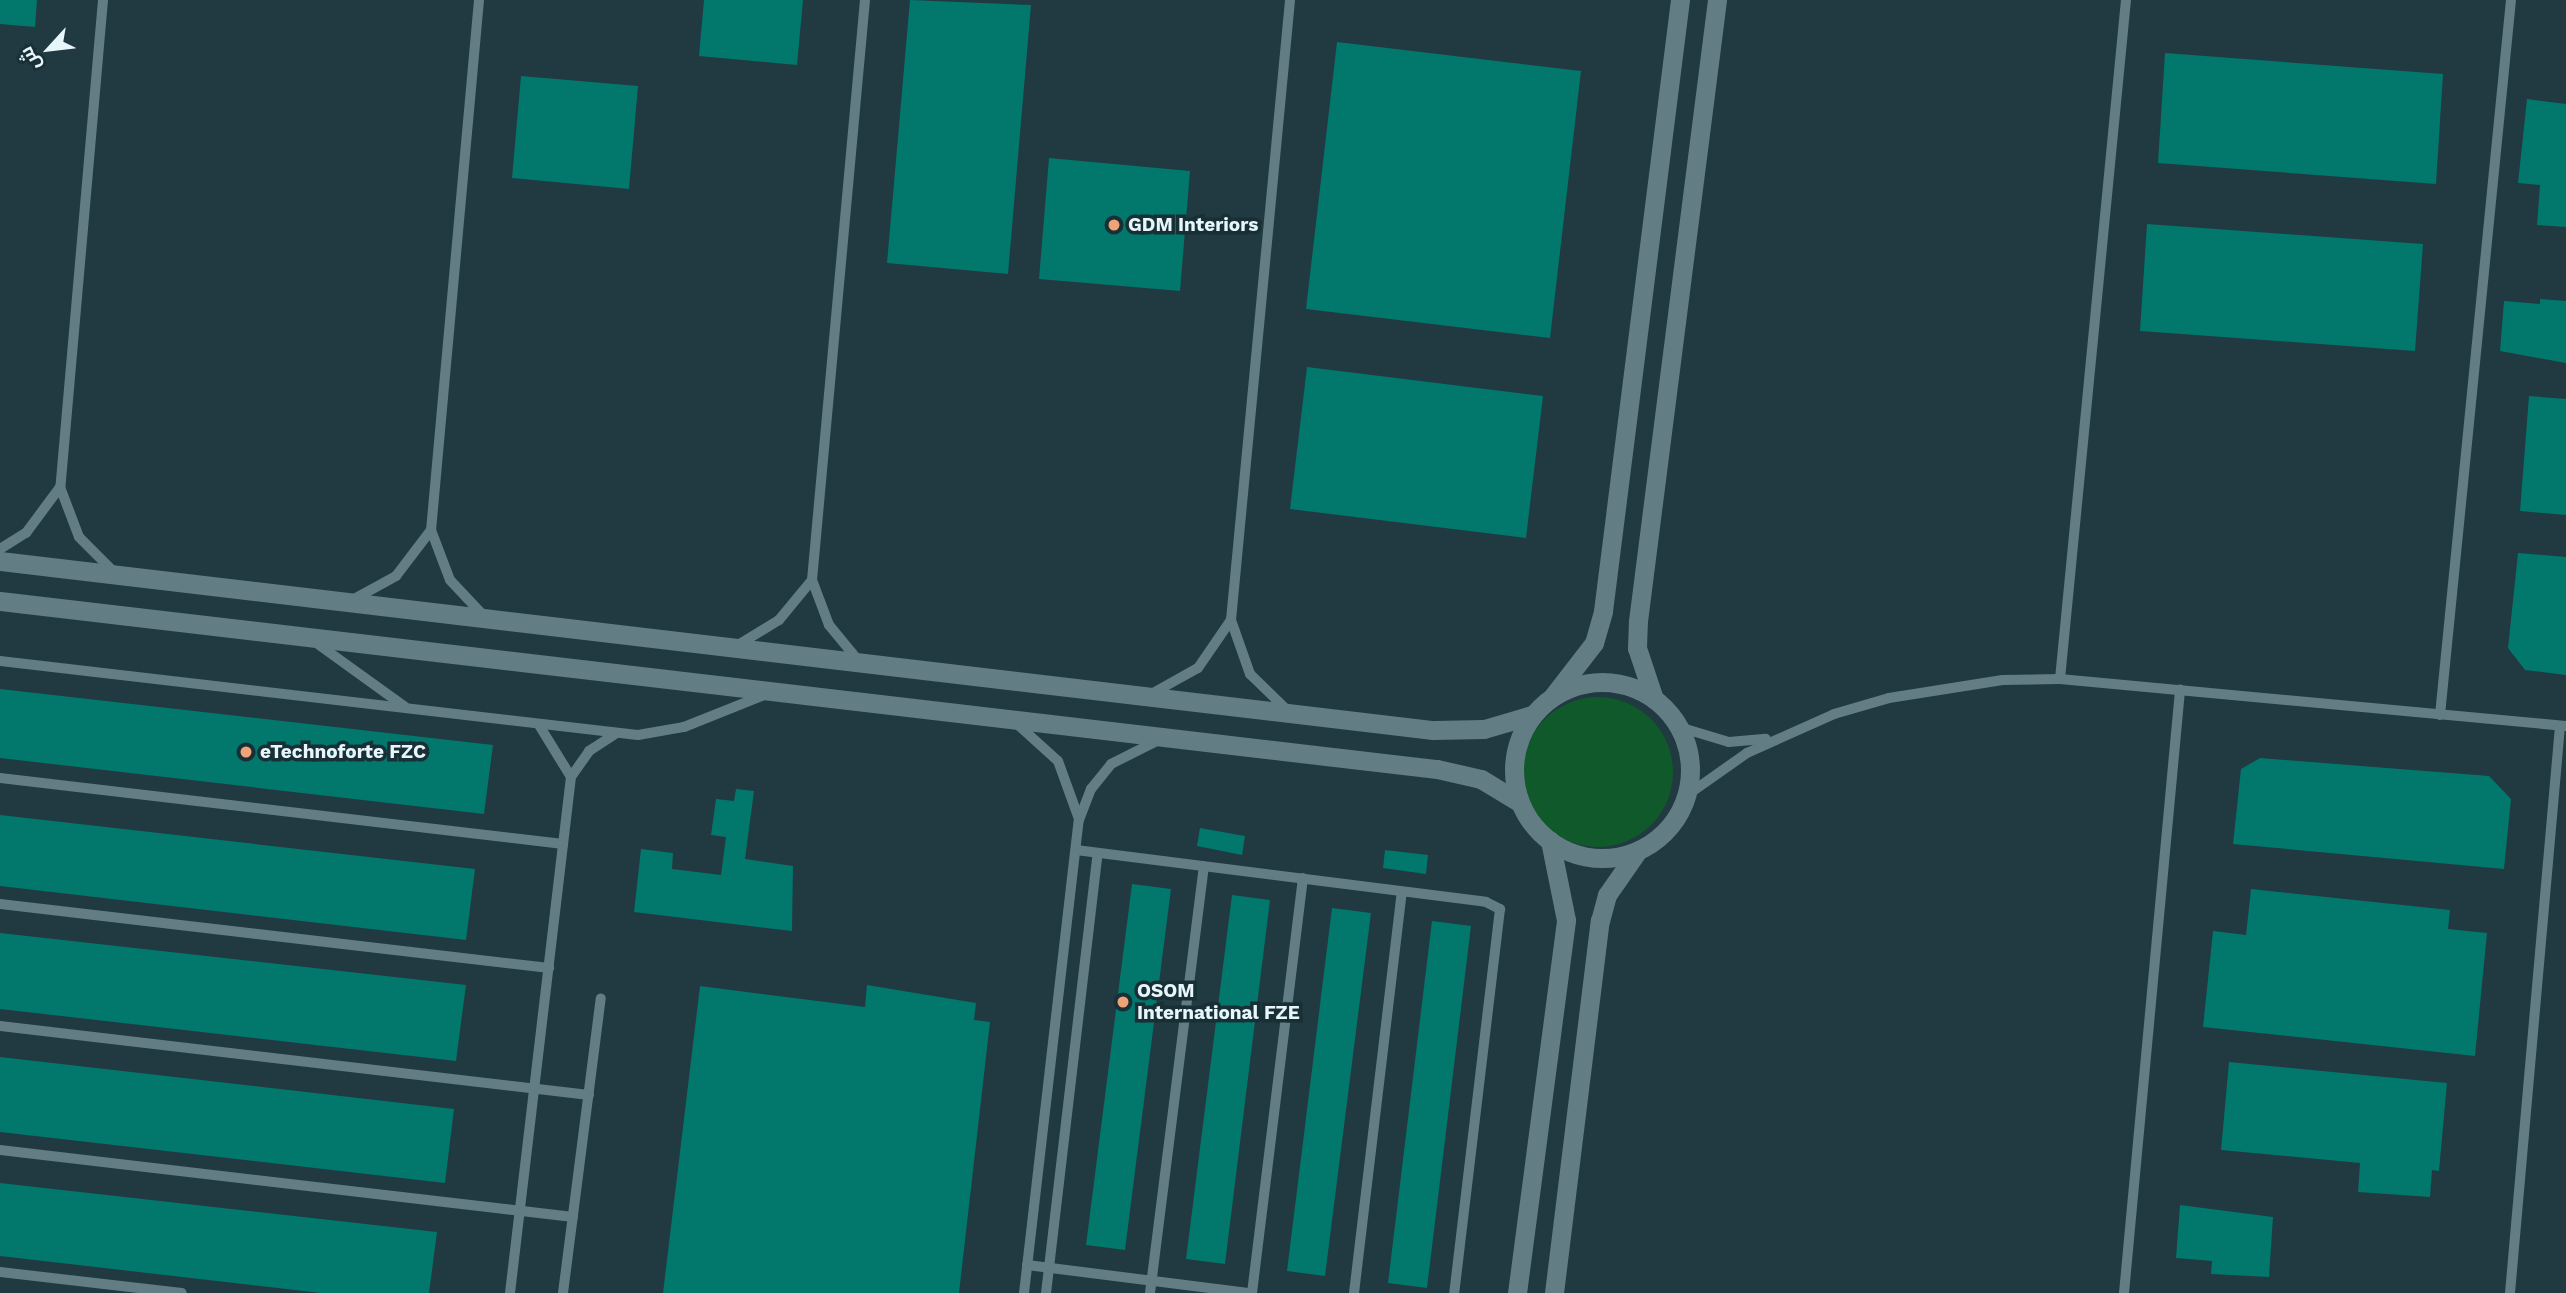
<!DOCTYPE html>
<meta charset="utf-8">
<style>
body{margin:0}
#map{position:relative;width:2566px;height:1293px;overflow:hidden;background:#213940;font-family:"Work Sans",Cairo,sans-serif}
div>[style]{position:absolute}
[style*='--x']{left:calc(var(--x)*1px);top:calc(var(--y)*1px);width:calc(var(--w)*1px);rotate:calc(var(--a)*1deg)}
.green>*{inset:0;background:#10592a}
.round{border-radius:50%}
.building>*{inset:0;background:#02776c}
.service>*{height:10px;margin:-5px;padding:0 5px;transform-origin:5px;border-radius:5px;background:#637d85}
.minor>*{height:19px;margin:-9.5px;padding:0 9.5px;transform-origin:9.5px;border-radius:9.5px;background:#637d85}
.minor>.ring{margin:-9.5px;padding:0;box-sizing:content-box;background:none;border:19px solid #637d85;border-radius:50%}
.dots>*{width:19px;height:19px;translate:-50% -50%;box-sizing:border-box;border:4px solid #172f35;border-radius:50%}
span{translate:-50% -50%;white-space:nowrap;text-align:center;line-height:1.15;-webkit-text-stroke:7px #172f35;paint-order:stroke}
.poi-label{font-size:19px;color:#e7f6fa;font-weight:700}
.left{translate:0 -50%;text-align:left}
.north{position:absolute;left:14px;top:14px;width:70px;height:70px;-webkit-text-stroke:5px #172f35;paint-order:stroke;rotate:243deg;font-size:19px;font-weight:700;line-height:28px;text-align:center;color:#e7f6fa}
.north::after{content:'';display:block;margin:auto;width:24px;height:32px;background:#e7f6fa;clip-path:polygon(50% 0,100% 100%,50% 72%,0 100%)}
</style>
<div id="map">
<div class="green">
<i class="round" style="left:1523px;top:697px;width:150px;height:150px"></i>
</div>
<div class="building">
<i style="clip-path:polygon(0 0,37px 0,35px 27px,0 24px)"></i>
<i style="clip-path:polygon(704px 0,803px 0,797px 65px,699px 56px)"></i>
<i style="clip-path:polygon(910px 0,1031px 5px,1008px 274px,887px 263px)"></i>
<i style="clip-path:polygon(1337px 42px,1581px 71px,1550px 338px,1306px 309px)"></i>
<i style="clip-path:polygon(2165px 53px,2443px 74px,2436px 184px,2158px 163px)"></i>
<i style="clip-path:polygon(521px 76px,638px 86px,629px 189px,512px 178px)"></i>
<i style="clip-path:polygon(2527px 99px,2566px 104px,2566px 227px,2537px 225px,2540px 185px,2518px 183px)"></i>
<i style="clip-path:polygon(1049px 158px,1190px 171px,1180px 291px,1039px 279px)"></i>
<i style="clip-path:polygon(2147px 224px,2423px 244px,2415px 351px,2140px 331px)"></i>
<i style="clip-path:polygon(2540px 299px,2566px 301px,2566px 363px,2500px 351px,2504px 301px,2540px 304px)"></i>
<i style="clip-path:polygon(1307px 367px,1543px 396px,1526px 538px,1290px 509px)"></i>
<i style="clip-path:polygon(2529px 396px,2566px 399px,2566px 515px,2520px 511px)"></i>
<i style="clip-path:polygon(2518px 553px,2566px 557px,2566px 675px,2525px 670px,2508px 648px)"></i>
<i style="clip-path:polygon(0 689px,493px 745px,484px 814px,0 758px)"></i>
<i style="clip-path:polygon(2260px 758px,2489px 776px,2511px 799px,2504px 869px,2233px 844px,2241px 769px)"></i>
<i style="clip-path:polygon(736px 789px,754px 791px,745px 859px,793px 866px,792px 931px,634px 912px,641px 849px,673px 853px,672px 869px,721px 875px,726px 837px,711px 835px,716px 799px,734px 801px)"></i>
<i style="clip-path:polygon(0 815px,475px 869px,466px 940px,0 886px)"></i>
<i style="clip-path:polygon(1200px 828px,1245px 836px,1242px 855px,1197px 846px)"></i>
<i style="clip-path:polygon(1385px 850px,1428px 855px,1426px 874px,1383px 868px)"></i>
<i style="clip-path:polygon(1132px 884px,1171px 889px,1125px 1250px,1086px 1245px)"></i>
<i style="clip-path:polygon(2251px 889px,2450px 910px,2448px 929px,2487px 933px,2475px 1056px,2203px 1027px,2213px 931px,2246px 935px)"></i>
<i style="clip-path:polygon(1232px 895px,1270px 900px,1225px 1264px,1186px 1259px)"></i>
<i style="clip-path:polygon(1332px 908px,1371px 913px,1325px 1276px,1287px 1271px)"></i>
<i style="clip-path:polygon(1432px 921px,1471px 926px,1427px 1288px,1388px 1283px)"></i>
<i style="clip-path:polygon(0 933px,466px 985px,456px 1061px,0 1009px)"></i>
<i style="clip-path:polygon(867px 985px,976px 1003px,974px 1020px,990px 1022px,959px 1293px,663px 1293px,700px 986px,865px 1007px)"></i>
<i style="clip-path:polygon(0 1057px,454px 1109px,445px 1183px,0 1132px)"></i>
<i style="clip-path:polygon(2229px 1062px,2447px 1083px,2439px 1171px,2432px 1170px,2430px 1197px,2358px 1192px,2360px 1163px,2221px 1150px)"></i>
<i style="clip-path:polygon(0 1183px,437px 1232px,429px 1293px,321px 1293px,0 1256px)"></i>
<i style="clip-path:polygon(2180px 1205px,2273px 1217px,2269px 1277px,2211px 1274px,2212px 1261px,2176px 1258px)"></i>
</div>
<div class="service">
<i style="--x:103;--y:0;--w:489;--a:95"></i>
<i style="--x:60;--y:487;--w:53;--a:69.2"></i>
<i style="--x:79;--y:537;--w:47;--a:45"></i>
<i style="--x:479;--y:0;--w:532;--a:95.17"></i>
<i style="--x:431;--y:530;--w:53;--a:69.2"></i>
<i style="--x:450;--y:580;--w:47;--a:46.7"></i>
<i style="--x:0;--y:549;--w:31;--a:-32"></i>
<i style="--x:26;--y:533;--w:57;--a:-53.5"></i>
<i style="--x:356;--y:598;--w:46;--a:-28.8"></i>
<i style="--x:396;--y:576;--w:58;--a:-52.7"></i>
<i style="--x:315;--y:642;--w:111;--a:35.8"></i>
<i style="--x:738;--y:645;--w:48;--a:-31.4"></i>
<i style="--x:779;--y:620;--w:52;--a:-50.5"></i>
<i style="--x:857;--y:659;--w:44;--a:-129.5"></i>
<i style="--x:829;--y:625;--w:48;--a:-110.7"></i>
<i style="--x:812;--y:580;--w:582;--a:-84.78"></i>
<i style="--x:0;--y:661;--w:642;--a:6.62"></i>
<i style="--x:638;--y:735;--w:47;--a:-9.9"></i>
<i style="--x:684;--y:727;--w:84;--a:-21.7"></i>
<i style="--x:2060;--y:679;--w:682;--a:-84.45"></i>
<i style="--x:1153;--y:693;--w:51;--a:-29.1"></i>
<i style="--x:1198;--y:668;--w:58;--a:-55.5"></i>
<i style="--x:1286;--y:709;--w:50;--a:-135.8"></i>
<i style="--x:1250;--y:674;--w:57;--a:-109.4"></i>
<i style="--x:1231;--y:620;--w:623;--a:-84.56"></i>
<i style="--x:2440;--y:715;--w:719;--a:-84.33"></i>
<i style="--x:1017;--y:724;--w:55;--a:42.1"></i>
<i style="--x:1058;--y:761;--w:62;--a:70.1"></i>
<i style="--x:539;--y:725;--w:61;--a:58.4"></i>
<i style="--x:1679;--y:727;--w:52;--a:16.7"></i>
<i style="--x:1729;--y:742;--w:37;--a:-5"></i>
<i style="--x:0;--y:778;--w:567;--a:6.69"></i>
<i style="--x:1686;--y:796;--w:75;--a:-35.2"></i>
<i style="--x:1747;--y:753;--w:95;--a:-24.1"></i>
<i style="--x:1834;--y:714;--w:57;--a:-16.2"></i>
<i style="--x:1889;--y:698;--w:115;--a:-9"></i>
<i style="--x:2003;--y:680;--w:57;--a:-1"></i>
<i style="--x:2060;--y:679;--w:508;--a:5.31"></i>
<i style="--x:1076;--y:850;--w:413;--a:7.2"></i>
<i style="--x:1486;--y:902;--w:16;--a:27"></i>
<i style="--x:1500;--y:909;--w:387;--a:96.8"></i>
<i style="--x:0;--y:904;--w:553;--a:6.65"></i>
<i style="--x:0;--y:1026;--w:593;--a:6.68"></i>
<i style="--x:0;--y:1150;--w:577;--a:6.67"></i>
<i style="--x:1027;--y:1265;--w:223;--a:7.2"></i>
<i style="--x:0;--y:1272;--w:183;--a:6.6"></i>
<i style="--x:510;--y:1293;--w:520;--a:-83.26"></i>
<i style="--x:571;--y:777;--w:32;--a:-55"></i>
<i style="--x:589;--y:751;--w:31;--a:-33"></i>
<i style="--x:563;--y:1293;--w:297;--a:-82.7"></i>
<i style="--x:1024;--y:1293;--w:476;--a:-83.4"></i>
<i style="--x:1079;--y:820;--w:33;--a:-69"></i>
<i style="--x:1091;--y:789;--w:32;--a:-51"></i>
<i style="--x:1111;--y:764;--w:49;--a:-26.6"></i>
<i style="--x:1046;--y:1293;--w:443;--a:-83.3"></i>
<i style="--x:1150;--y:1293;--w:430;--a:-82.8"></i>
<i style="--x:1252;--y:1293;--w:418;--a:-83"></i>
<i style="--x:1354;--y:1293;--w:404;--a:-83.2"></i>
<i style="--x:2124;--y:1293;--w:606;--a:-84.69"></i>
<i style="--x:2510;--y:1293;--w:569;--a:-84.96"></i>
</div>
<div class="minor">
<i style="--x:0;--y:561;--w:1443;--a:6.73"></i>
<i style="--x:1433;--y:730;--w:51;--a:-1.1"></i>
<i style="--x:1484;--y:729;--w:50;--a:-16.3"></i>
<i style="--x:0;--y:601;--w:1447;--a:6.67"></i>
<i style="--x:1437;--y:769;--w:45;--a:12.8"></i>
<i style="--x:1481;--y:779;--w:44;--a:31.2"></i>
<i class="ring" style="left:1514px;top:682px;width:157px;height:157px"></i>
<i style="--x:1553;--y:696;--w:67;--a:-52.3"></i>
<i style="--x:1594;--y:643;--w:33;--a:-74"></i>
<i style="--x:1603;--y:611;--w:616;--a:-82.82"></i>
<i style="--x:1654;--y:699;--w:54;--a:-108.4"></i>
<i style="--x:1637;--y:648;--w:27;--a:-88"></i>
<i style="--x:1638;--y:621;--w:626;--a:-82.75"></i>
<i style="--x:1517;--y:1293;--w:376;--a:-82.5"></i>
<i style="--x:1566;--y:920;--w:81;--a:-101.4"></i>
<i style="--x:1554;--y:1293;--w:375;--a:-83"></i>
<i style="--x:1600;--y:921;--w:27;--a:-75"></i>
<i style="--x:1607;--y:895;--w:52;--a:-55.1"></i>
</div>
<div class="dots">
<i style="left:1114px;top:225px;background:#efa378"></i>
<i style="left:246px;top:752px;background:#efa378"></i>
<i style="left:1123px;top:1002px;background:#efa378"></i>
</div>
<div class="poi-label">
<span class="left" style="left:1128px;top:225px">GDM Interiors</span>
<span class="left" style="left:260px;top:752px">eTechnoforte FZC</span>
<span class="left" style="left:1137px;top:1002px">OSOM<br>International FZE</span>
</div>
<div class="north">ش</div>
</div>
